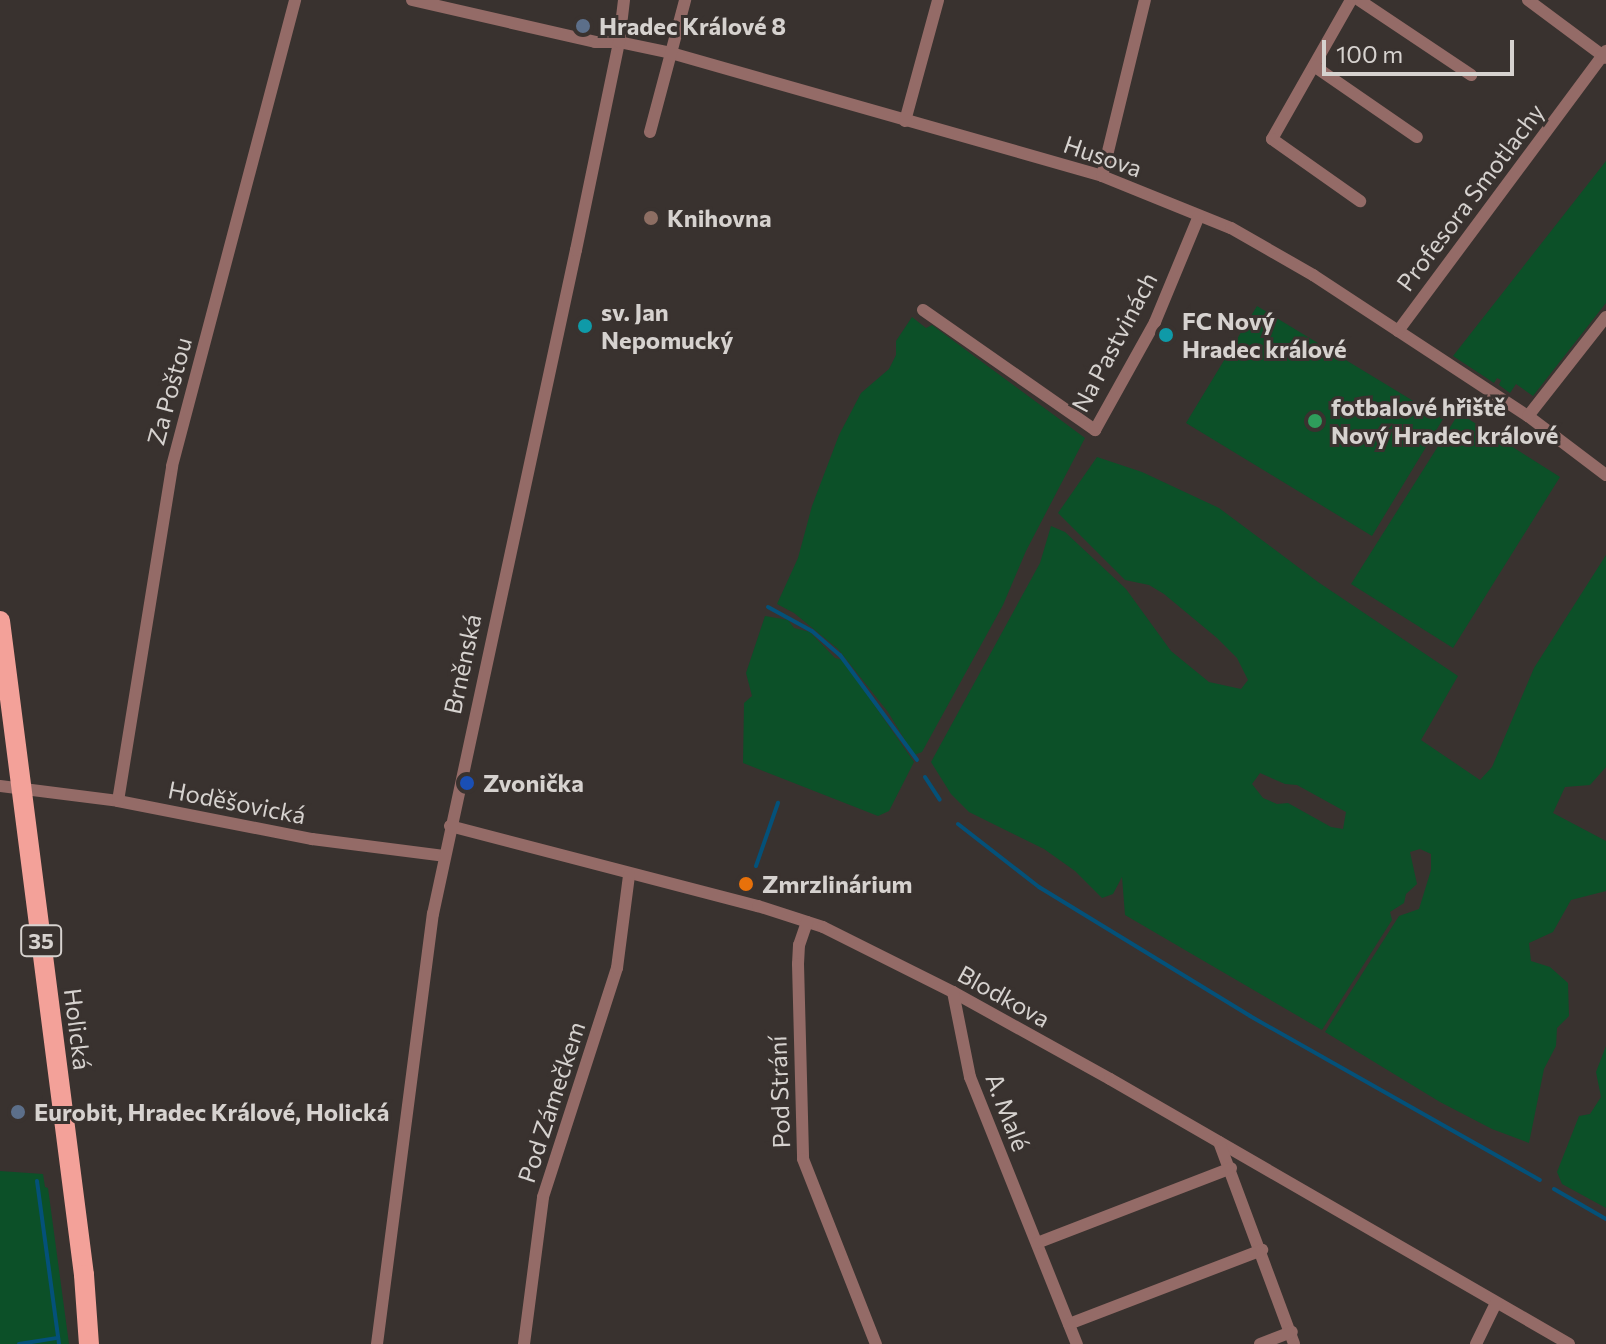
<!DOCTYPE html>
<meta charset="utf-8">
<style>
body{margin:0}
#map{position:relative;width:1606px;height:1344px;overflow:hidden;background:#39322f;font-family:Commissioner,sans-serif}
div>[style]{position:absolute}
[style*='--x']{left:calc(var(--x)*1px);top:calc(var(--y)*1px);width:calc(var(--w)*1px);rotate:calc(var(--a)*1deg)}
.green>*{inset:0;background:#0c5028}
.stream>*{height:4px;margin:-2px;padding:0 2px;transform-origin:2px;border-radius:2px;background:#045179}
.street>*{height:12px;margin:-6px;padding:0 6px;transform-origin:6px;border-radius:6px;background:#946b67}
.primary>*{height:20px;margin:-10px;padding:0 10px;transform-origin:10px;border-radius:10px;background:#f3a199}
.dots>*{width:22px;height:22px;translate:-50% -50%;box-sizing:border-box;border:4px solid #39322f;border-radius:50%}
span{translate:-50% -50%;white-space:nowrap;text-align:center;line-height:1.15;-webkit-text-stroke:6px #39322f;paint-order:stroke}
.shield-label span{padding:2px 6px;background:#39322f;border:2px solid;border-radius:6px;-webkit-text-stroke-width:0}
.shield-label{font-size:22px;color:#d6d2cf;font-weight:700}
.poi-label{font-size:24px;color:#d6d2cf;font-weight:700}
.left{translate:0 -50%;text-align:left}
.street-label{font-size:24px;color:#d6d2cf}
.scale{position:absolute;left:1322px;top:40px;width:192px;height:36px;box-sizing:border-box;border:4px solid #d6d2cf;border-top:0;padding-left:10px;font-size:24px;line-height:28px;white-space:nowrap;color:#d6d2cf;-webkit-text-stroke:6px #39322f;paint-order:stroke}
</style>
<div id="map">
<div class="green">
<i style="clip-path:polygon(1606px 161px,1606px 303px,1533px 396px,1516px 384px,1510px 393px,1499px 385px,1501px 380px,1497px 378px,1494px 383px,1453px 356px)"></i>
<i style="clip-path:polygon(1257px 306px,1443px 419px,1372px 536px,1186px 423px)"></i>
<i style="clip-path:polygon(912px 317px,926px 328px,932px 325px,1085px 438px,1026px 551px,1003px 605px,922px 752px,914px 755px,888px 712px,838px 649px,794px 613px,777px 604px,798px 558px,812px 506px,839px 435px,861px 393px,889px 369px,896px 355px,896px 341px)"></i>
<i style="clip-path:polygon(1459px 413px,1560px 477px,1453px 648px,1351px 584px)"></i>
<i style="clip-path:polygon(evenodd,1097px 457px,1142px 472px,1219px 508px,1318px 582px,1458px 676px,1421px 740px,1480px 780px,1492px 767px,1534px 668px,1606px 555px,1606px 767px,1590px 785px,1565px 787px,1553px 813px,1606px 841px,1606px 891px,1571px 900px,1553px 932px,1529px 943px,1531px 961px,1550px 967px,1568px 983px,1569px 1016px,1557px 1028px,1556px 1046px,1544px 1069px,1529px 1143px,1492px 1129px,1440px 1102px,1325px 1032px,1399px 916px,1419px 909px,1431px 870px,1431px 854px,1420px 849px,1410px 852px,1417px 884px,1406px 894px,1404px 903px,1390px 912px,1392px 920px,1322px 1030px,1125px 915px,1122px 877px,1113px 894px,1102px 898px,1075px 871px,1044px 849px,969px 812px,951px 794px,931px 762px,1040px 563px,1051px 526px,1065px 532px,1126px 589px,1171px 651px,1209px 682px,1241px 689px,1248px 680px,1237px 658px,1217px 638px,1164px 594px,1149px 585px,1125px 580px,1058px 513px,1097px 457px,1260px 773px,1285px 784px,1297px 785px,1346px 812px,1343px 829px,1331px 827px,1288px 803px,1277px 804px,1263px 798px,1252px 784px,1260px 773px)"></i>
<i style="clip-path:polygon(765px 616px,788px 620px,794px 628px,810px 632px,835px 658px,843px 660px,914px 762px,889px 811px,878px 816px,743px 763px,744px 703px,752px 696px,746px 673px)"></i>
<i style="clip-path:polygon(1606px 1046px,1606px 1208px,1562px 1184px,1557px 1172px,1579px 1116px,1590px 1114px,1601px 1097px,1596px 1072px)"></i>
<i style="clip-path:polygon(0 1171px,43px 1174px,45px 1187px,48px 1188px,69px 1344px,0 1344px)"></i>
</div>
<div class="stream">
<i style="--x:768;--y:607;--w:50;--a:28.6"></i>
<i style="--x:812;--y:631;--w:37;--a:41"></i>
<i style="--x:840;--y:655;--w:130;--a:53.7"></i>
<i style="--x:925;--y:777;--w:27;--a:57"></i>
<i style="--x:958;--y:824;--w:103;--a:37.9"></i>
<i style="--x:1039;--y:887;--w:247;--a:31.4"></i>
<i style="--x:1250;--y:1016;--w:333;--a:29.5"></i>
<i style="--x:756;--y:866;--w:67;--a:-70.8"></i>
<i style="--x:37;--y:1181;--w:164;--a:82.3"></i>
<i style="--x:1554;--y:1189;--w:60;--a:30"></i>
<i style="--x:19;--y:1344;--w:39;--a:-9"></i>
</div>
<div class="street">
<i style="--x:412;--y:0;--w:188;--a:12.9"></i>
<i style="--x:595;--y:42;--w:24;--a:0"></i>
<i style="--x:619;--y:42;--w:53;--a:11.9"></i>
<i style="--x:671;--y:53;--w:448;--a:15.9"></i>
<i style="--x:1102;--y:176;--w:139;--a:22"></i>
<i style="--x:1231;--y:228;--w:95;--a:29.8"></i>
<i style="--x:1313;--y:275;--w:257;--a:33.3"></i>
<i style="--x:1528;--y:416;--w:98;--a:37.1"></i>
<i style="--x:1351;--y:0;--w:160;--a:119.6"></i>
<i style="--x:1272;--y:139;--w:108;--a:35.2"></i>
<i style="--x:1359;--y:0;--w:135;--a:33.8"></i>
<i style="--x:1528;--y:0;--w:97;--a:36.6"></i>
<i style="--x:1314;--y:66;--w:125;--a:34.6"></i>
<i style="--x:905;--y:121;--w:125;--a:-74.7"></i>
<i style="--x:650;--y:132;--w:137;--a:-75.1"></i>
<i style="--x:1102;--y:176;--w:181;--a:-76.3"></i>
<i style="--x:923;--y:310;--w:210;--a:34.9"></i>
<i style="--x:1095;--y:430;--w:124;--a:-60.9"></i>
<i style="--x:1155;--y:322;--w:115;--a:-67.5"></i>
<i style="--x:1398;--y:331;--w:349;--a:-53.4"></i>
<i style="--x:1528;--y:416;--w:126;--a:-51.8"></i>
<i style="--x:0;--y:786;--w:119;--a:7.2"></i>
<i style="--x:118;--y:801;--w:198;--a:11.1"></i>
<i style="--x:312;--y:839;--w:133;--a:7.3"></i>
<i style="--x:118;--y:801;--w:339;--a:-80.8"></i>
<i style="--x:172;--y:466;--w:482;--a:-75.2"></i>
<i style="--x:450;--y:826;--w:318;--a:14.6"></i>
<i style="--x:758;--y:906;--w:68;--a:17.9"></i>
<i style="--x:823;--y:927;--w:145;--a:26.6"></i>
<i style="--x:953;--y:992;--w:179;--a:29"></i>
<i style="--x:1110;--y:1079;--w:530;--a:30"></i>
<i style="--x:807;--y:922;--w:24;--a:109"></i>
<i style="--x:799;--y:945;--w:19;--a:93"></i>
<i style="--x:798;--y:964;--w:195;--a:88.5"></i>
<i style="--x:803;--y:1159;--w:199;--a:68.5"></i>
<i style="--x:953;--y:992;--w:87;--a:78.7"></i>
<i style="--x:970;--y:1077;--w:288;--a:68.2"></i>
<i style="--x:1219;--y:1142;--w:215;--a:69.6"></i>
<i style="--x:1037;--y:1243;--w:208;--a:-21.1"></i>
<i style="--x:1069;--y:1324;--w:207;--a:-21"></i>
<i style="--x:377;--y:1344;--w:434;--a:-82.6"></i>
<i style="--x:433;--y:914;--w:679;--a:-77.85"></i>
<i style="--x:576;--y:250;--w:212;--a:-78.3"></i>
<i style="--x:619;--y:42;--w:42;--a:-83.2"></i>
<i style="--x:524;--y:1344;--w:148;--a:-82.6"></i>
<i style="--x:543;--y:1197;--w:241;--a:-72.1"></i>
<i style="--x:617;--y:968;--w:94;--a:-82.6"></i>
<i style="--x:1260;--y:1344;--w:34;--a:-21"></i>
<i style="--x:1476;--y:1344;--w:46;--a:-64"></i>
</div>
<div class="primary">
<i style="--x:0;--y:621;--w:659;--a:82.68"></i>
<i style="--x:84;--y:1275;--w:69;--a:85.9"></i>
</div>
<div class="dots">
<i style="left:583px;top:26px;background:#5c6f8a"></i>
<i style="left:651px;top:218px;background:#8d6e63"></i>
<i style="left:585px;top:326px;background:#0f9aa8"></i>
<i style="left:1166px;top:335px;background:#0f9aa8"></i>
<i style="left:1315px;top:421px;background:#2e9e5b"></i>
<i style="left:467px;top:783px;background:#1a4fb4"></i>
<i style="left:746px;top:884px;background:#e8710a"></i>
<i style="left:18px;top:1112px;background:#5c6f8a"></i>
</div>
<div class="shield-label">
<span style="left:41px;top:941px">35</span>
</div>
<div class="poi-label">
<span class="left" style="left:599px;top:26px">Hradec Králové 8</span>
<span class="left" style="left:667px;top:218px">Knihovna</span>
<span class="left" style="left:601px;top:326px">sv. Jan<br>Nepomucký</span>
<span class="left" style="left:1182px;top:335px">FC Nový<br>Hradec králové</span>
<span class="left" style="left:1331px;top:421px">fotbalové hřiště<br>Nový Hradec králové</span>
<span class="left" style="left:483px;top:783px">Zvonička</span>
<span class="left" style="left:762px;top:884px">Zmrzlinárium</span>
<span class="left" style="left:34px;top:1112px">Eurobit, Hradec Králové, Holická</span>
</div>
<div class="street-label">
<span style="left:1103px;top:156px;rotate:19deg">Husova</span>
<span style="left:1470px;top:197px;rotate:-53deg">Profesora Smotlachy</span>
<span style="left:1114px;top:342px;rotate:-62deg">Na Pastvinách</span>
<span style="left:169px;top:391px;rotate:-75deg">Za Poštou</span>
<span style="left:462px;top:664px;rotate:-78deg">Brněnská</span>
<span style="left:237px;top:802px;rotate:11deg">Hoděšovická</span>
<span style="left:1004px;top:996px;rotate:29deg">Blodkova</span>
<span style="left:78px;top:1029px;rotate:83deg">Holická</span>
<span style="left:779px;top:1092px;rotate:-92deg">Pod Strání</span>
<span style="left:551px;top:1102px;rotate:-72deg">Pod Zámečkem</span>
<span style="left:1008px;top:1112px;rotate:69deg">A. Malé</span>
</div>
<div class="scale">100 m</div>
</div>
